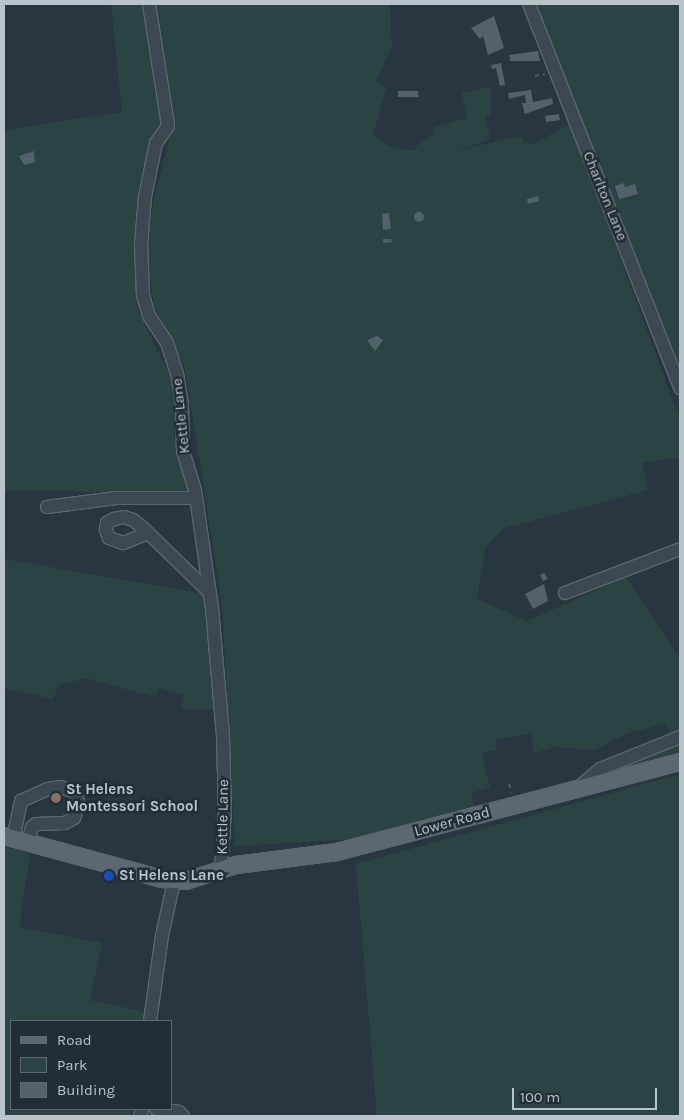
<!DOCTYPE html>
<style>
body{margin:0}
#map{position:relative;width:684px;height:1120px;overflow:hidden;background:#283641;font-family:Karla,sans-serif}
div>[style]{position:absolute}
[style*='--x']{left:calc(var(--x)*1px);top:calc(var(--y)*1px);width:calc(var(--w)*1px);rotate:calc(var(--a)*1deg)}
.green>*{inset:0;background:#2b4443}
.building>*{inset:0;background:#52616c}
.round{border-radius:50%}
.path>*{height:2px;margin-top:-1px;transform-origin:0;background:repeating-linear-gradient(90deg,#4b6060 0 4px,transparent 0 8px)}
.roads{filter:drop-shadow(1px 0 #5a666e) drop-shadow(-1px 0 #5a666e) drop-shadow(0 1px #5a666e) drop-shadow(0 -1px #5a666e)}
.minor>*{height:12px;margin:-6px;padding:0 6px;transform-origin:6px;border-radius:6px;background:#3c4851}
.major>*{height:16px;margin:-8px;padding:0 8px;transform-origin:8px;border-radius:8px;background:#5b6771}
.dots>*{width:14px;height:14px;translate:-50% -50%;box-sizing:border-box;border:2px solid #212d37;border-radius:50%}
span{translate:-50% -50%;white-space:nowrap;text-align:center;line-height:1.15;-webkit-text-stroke:5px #212d37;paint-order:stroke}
.street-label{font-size:15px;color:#b9c3cb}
.poi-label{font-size:15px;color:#b9c3cb;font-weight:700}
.left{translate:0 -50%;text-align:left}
.frame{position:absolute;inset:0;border:5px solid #b9c3cb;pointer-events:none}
.legend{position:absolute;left:10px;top:1020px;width:162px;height:90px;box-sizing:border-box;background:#212d37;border:1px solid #5e6972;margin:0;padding:6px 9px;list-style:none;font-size:15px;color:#b9c3cb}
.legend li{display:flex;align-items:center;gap:10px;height:25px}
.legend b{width:25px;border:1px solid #5e6972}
.scale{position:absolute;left:512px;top:1088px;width:145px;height:22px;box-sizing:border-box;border:2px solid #b9c3cb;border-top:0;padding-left:6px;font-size:15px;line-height:18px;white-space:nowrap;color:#b9c3cb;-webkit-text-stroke:4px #212d37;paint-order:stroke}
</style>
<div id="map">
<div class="green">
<i style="clip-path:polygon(evenodd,111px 4px,141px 4px,159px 102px,161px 124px,148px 144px,139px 204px,137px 309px,176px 388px,174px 438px,194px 494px,6px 490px,4px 507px,4px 130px,122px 112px,111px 4px,34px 151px,35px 162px,24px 165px,19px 156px,34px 151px)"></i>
<i style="clip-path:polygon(155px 4px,390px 4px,392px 46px,376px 81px,386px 88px,373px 134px,389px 146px,416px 151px,415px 147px,434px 134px,432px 128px,467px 118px,462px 93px,490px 87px,491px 116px,486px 116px,490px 139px,456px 151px,520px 136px,525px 143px,534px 144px,571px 123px,534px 4px,680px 4px,680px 387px,621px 224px,610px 231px,680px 420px,680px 458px,642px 462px,648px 490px,505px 528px,485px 547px,477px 599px,527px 621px,626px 577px,680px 659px,680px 731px,669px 733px,666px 723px,626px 734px,595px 750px,554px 747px,535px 753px,531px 733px,495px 740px,497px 750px,481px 753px,490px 787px,471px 793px,475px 809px,356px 839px,235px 846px,222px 605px,185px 368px,155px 309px,146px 252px,155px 194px,174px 123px)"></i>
<i style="clip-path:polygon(4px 559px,205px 594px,214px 709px,181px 709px,184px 695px,159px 688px,155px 697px,86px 678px,59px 685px,53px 699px,4px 688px)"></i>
<i style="clip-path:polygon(680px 744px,680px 757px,593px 779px,605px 770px)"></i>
<i style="clip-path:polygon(680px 774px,680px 1116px,377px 1116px,356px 864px)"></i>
<i style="clip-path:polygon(4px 846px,30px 854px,19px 927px,102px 943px,90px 1000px,146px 1012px,144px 1021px,11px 1021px,11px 1109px,131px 1109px,130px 1116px,4px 1116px)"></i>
</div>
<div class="building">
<i style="clip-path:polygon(494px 16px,504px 48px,488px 55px,483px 36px,480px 39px,471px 28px)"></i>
<i style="clip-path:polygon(538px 51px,540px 61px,510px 61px,509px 55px)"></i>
<i style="clip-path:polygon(501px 63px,505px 85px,500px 86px,496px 68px,492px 69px,491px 65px)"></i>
<i style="clip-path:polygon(531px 90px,533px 102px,552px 98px,553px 104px,525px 114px,522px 103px,526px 103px,525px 95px,509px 99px,508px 93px)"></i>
<i style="clip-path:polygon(398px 91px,418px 91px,419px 97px,398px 97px)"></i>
<i style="clip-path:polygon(559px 114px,560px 120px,546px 122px,545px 116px)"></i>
<i style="clip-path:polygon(34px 151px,35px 162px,24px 165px,19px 156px)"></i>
<i style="clip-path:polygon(624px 183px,625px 187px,635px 184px,638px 194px,619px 199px,615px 186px)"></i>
<i style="clip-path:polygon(538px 196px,539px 201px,528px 204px,527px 199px)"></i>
<i class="round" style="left:414px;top:212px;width:10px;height:10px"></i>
<i style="clip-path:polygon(389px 213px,391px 229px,383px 230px,382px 214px)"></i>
<i style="clip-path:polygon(383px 239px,391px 239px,392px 242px,383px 243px)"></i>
<i style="clip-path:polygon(377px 336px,383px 340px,375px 351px,367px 340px)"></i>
<i style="clip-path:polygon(544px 573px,548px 579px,543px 581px,540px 575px)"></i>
<i style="clip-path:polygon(544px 584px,548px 601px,533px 609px,525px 594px)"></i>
</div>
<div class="path">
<i style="--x:535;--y:76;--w:10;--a:-11"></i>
<i style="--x:509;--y:784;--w:9;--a:72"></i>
</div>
<div class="roads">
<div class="minor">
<i style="--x:149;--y:4;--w:123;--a:81.1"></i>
<i style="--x:168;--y:126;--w:21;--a:125"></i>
<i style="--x:156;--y:143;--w:55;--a:101.5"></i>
<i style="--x:145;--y:197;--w:48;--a:94.8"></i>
<i style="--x:141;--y:245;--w:50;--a:87.7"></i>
<i style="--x:143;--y:295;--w:22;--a:74"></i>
<i style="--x:149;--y:316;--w:32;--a:56"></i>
<i style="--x:167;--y:343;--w:32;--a:72"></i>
<i style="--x:177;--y:373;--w:31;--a:81"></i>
<i style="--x:182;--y:404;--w:47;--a:88.8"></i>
<i style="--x:183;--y:451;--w:41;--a:72.9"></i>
<i style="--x:195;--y:490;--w:119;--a:81.8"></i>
<i style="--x:212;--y:608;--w:129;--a:85.1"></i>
<i style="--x:223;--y:737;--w:74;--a:88.5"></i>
<i style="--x:225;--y:811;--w:58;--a:93.9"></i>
<i style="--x:529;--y:4;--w:413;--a:68.5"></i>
<i style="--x:47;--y:507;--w:70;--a:-7.4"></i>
<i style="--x:116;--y:498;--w:80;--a:0"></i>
<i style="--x:148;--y:533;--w:27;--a:158"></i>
<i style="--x:123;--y:543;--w:15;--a:-160"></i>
<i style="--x:109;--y:538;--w:9;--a:-111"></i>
<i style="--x:106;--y:530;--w:7;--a:-82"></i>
<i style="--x:107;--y:523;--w:8;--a:-30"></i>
<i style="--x:114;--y:519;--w:10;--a:-11"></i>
<i style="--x:124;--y:517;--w:9;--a:18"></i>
<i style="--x:133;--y:520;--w:11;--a:38"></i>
<i style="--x:142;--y:527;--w:93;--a:44.1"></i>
<i style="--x:565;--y:593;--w:123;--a:-20.9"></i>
<i style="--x:577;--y:789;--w:30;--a:-41"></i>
<i style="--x:600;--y:769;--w:86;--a:-21.8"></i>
<i style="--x:13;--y:839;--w:39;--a:-78"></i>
<i style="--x:21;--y:801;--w:30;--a:-24"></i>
<i style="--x:48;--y:789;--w:12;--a:-9"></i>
<i style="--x:60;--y:787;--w:16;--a:18"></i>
<i style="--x:75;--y:792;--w:13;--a:72"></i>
<i style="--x:79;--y:804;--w:15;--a:110"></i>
<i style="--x:74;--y:818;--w:10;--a:151"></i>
<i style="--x:65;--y:823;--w:29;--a:178"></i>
<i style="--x:36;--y:824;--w:5;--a:143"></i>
<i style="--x:32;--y:827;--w:16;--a:104"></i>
<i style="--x:150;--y:1021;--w:86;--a:-82"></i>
<i style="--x:162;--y:936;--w:56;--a:-77.7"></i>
<i style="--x:156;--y:1109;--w:23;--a:7"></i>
<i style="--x:179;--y:1112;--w:6;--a:45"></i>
<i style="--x:140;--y:1116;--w:7;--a:-74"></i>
</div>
<div class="major">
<i style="--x:4;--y:836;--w:164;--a:15.2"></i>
<i style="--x:162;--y:879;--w:24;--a:5"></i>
<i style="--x:186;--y:881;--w:52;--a:-17.7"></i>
<i style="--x:236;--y:865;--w:102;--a:-7.3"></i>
<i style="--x:337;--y:852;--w:355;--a:-14.7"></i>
</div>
</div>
<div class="dots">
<i style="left:56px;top:798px;background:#8d6e63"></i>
<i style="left:109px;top:876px;background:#1a4fb4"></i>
</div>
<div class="street-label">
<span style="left:605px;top:196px;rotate:68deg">Charlton Lane</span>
<span style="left:181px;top:416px;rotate:-96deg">Kettle Lane</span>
<span style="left:223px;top:817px;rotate:-89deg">Kettle Lane</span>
<span style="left:452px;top:822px;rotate:-15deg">Lower Road</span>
</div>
<div class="poi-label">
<span class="left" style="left:66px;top:798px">St Helens<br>Montessori School</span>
<span class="left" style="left:119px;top:876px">St Helens Lane</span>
</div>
<div class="frame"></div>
<ul class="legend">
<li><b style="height:6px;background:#5b6771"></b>Road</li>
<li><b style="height:14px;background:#2b4443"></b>Park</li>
<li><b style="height:14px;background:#52616c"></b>Building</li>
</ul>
<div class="scale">100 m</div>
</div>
